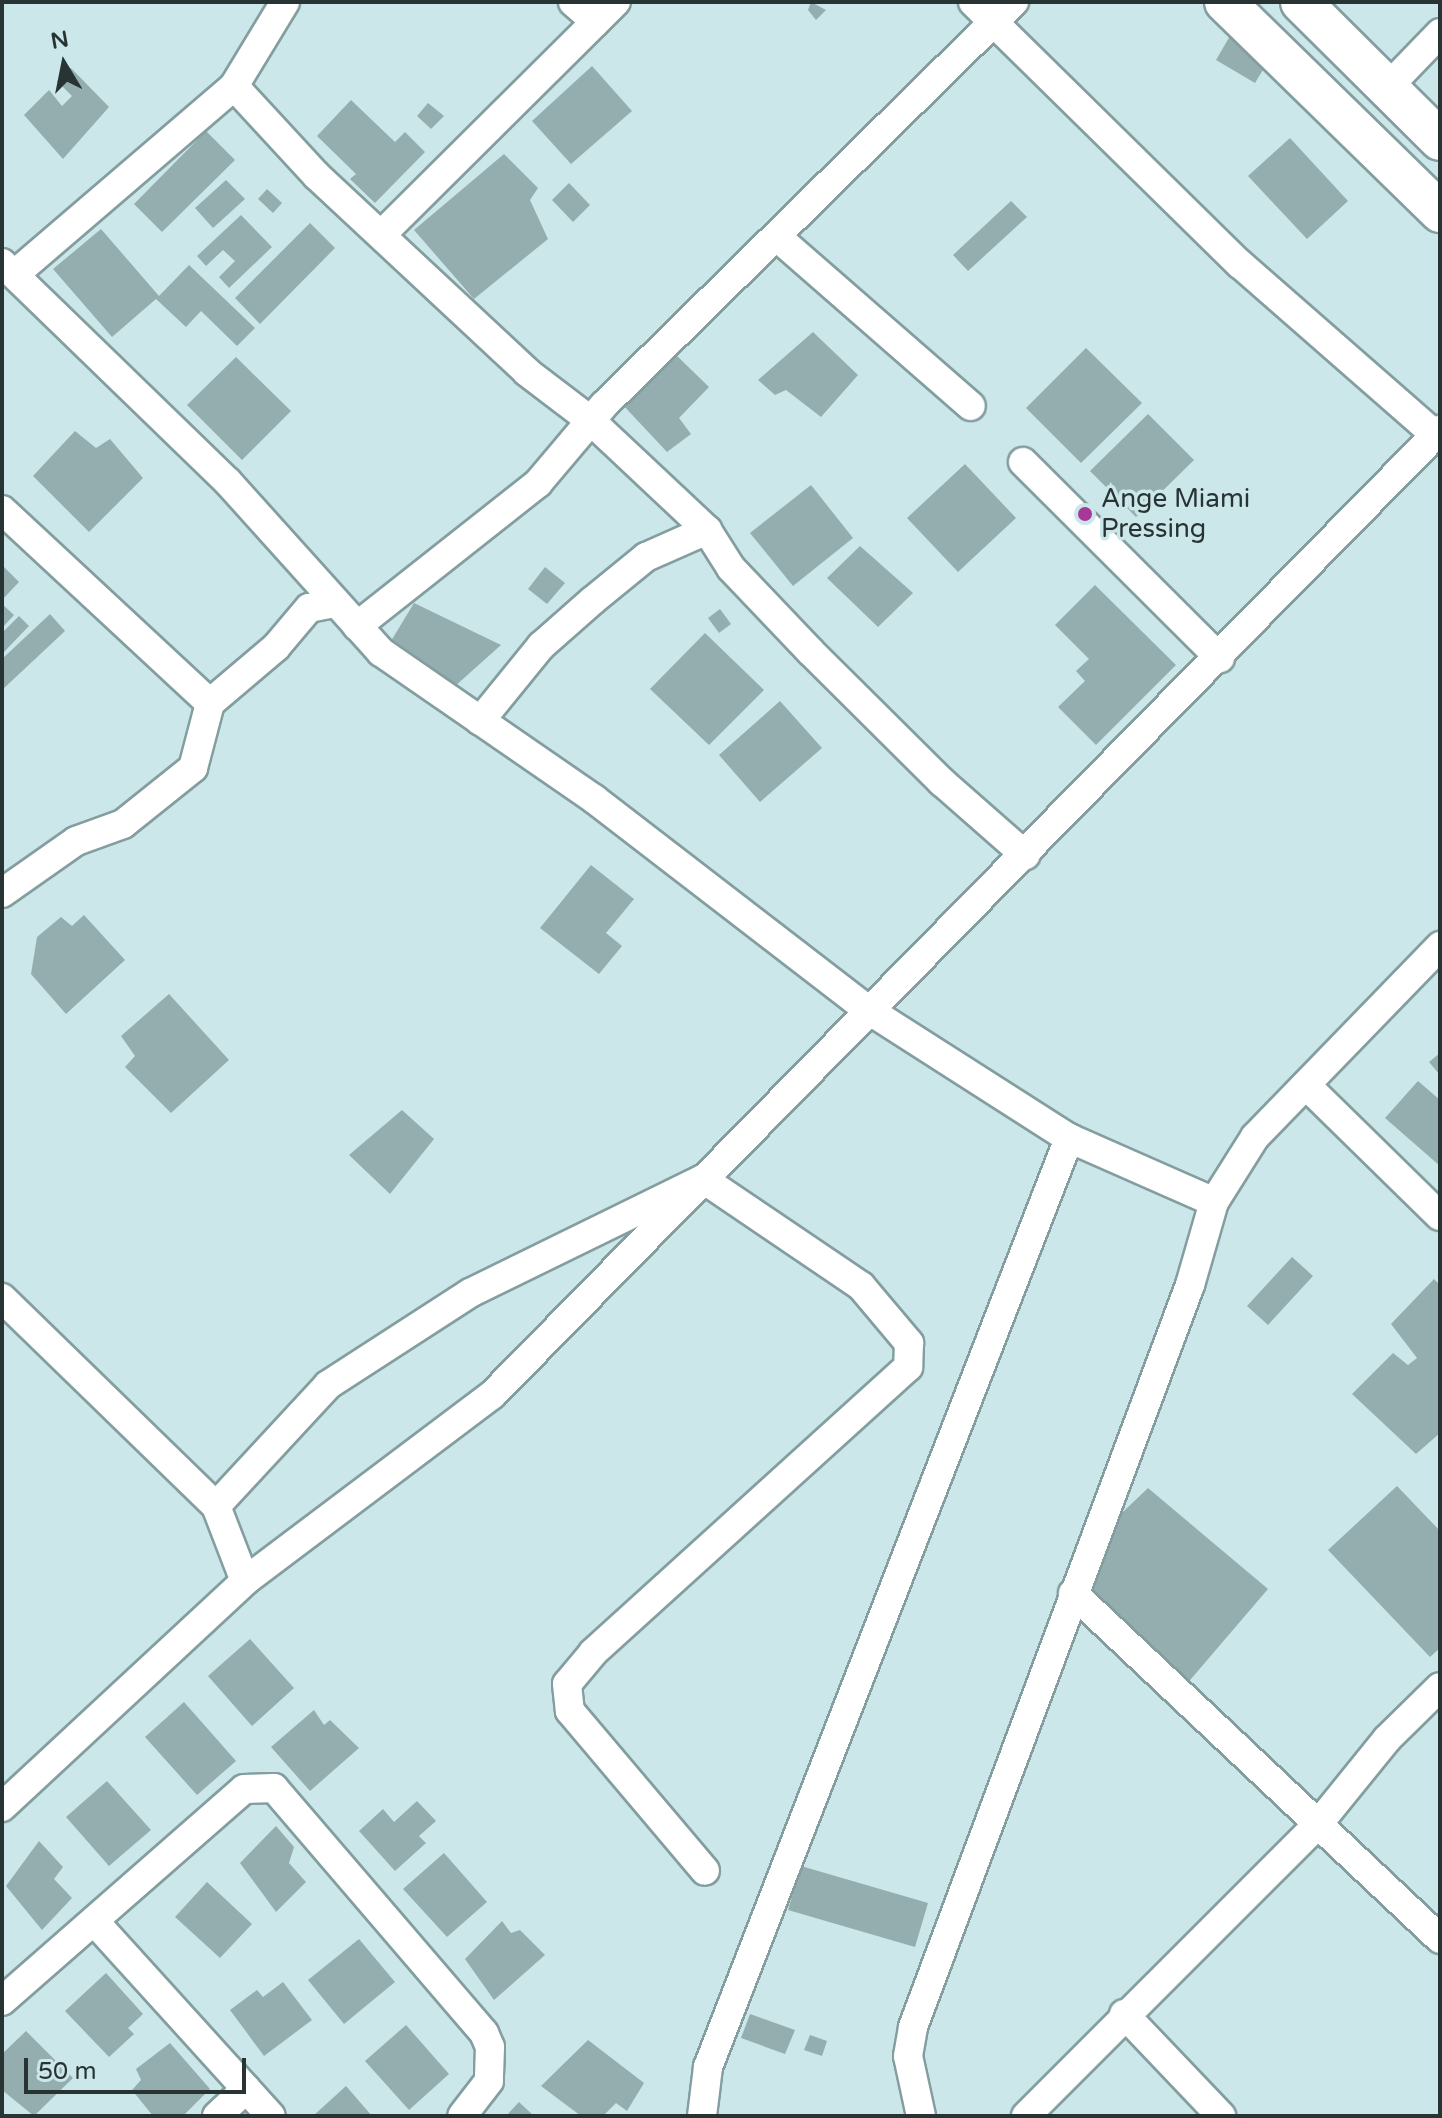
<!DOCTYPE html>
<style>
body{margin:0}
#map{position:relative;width:1442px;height:2118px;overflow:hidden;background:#cbe7e9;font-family:"Varela Round",sans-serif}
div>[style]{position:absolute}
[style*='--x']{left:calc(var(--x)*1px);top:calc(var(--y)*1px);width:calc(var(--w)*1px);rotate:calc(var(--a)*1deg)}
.building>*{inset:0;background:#94aeb0}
.roads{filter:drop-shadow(2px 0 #849ea0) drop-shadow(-2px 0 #849ea0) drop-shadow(0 2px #849ea0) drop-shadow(0 -2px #849ea0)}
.street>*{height:28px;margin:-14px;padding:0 14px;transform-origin:14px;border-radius:14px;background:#fff}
.secondary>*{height:40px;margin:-20px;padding:0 20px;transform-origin:20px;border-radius:20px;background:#fff}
.dots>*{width:22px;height:22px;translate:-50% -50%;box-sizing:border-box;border:4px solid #cbe7e9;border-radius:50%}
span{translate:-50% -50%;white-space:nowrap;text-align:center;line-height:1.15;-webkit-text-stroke:7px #cbe7e9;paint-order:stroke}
.poi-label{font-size:26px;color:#283333}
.left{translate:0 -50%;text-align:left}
.frame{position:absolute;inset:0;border:4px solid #283333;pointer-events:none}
.north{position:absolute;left:24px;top:24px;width:80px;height:80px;-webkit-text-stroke:6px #cbe7e9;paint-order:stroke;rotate:350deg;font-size:22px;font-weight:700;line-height:32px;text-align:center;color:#283333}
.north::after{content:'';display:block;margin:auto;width:28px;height:36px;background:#283333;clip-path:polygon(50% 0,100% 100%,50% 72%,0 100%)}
.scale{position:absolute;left:24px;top:2058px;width:222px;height:36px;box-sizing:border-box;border:4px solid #283333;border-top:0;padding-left:10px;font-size:24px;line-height:28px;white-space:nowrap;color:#283333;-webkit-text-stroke:6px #cbe7e9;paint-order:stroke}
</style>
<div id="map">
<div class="building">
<i style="clip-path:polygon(811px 2px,826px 10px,816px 20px,808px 10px)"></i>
<i style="clip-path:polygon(1230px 36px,1269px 60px,1255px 83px,1216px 60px)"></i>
<i style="clip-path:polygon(592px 66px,632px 111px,571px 164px,532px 121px)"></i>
<i style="clip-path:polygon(71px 68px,109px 107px,63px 159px,24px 115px,49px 90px,62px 106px,72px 96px,57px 81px)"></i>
<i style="clip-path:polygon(351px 100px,395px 142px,405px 132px,425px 152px,375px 203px,350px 179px,356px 174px,317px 136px)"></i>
<i style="clip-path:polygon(428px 103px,444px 116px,431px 129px,417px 116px)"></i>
<i style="clip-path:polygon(206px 131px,235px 160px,162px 232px,134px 204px)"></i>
<i style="clip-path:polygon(1290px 138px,1348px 201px,1307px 239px,1248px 176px)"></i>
<i style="clip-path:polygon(504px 154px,538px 188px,530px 200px,548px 239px,474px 299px,414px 230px)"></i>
<i style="clip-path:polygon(226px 180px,245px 199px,213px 228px,195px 208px)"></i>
<i style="clip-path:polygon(569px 183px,590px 205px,573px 222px,552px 200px)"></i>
<i style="clip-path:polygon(267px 189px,282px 203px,273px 213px,258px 199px)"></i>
<i style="clip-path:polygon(1011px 201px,1027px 217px,968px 271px,953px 255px)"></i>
<i style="clip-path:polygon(241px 215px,272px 247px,229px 288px,219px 277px,235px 261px,223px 250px,206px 266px,197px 256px)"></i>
<i style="clip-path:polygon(310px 223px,335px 248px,260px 324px,235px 298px)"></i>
<i style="clip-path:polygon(101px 229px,159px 296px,189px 265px,255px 328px,237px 346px,201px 311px,186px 327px,156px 299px,112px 337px,53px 269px)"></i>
<i style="clip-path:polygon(813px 332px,858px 375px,821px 417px,786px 390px,775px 395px,758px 380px)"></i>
<i style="clip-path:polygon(1086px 348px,1142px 403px,1081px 463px,1026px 408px)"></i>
<i style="clip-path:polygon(674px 353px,709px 387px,679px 418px,691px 434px,667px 452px,622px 404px)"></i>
<i style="clip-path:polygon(236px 357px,291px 411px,242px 460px,187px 405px)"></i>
<i style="clip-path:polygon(1148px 414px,1194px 460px,1136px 517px,1090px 471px)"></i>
<i style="clip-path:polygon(75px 431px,96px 448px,110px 439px,143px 478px,89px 532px,33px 476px)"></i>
<i style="clip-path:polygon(965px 464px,1016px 518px,958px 572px,907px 518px)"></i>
<i style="clip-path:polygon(811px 485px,853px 538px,793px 586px,750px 533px)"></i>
<i style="clip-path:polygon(860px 546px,913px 593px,878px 627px,827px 578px)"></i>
<i style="clip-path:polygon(4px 567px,19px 582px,2px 600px,2px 569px)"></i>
<i style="clip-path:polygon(545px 567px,565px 583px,547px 604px,528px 589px)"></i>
<i style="clip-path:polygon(1095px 585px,1176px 665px,1096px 745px,1058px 707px,1085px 681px,1076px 671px,1089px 659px,1055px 625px)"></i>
<i style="clip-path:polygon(414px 603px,501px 645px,454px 687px,391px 641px)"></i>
<i style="clip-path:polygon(2px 604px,14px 615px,2px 628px)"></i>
<i style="clip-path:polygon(720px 609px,731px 624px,719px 633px,708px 618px)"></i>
<i style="clip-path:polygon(50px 614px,65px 631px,2px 690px,2px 659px)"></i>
<i style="clip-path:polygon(19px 616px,29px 626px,2px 654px,2px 633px)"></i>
<i style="clip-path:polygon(705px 633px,764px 690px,709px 745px,650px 689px)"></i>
<i style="clip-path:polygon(780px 701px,822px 748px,760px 802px,719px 755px)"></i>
<i style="clip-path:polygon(591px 865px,634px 899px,606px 933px,622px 946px,599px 974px,540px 928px)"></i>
<i style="clip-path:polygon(84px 915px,125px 960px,66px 1014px,31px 974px,37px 937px,61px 917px,72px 926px)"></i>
<i style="clip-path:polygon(169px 994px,229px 1060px,171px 1113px,125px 1067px,135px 1056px,121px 1036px)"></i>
<i style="clip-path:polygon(1440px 1053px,1440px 1075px,1429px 1062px)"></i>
<i style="clip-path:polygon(1418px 1081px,1440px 1100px,1440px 1166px,1385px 1118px)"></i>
<i style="clip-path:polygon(402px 1110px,434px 1139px,390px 1194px,349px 1155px)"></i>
<i style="clip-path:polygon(1292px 1257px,1313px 1276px,1268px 1325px,1247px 1306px)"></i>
<i style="clip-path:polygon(1434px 1279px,1440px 1285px,1440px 1433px,1416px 1454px,1352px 1394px,1393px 1353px,1408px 1365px,1417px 1358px,1391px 1324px)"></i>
<i style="clip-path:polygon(1397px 1486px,1440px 1531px,1440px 1648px,1430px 1657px,1328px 1550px)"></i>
<i style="clip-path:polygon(1148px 1488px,1268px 1589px,1185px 1686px,1083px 1595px,1103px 1531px)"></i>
<i style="clip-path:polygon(250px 1639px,294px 1688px,252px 1726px,208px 1676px)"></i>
<i style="clip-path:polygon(184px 1702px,236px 1761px,197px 1795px,145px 1737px)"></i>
<i style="clip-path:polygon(314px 1710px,324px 1725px,330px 1720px,359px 1748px,310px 1791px,271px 1747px)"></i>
<i style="clip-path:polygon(107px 1781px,151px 1830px,109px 1866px,66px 1817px)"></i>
<i style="clip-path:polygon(417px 1801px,436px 1821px,419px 1836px,426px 1843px,395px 1871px,359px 1831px,383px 1809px,394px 1822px)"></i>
<i style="clip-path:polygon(276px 1826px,294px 1847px,289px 1863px,306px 1882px,276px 1912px,240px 1863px)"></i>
<i style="clip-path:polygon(39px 1841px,63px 1867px,54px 1879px,72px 1898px,42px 1930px,6px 1886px)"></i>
<i style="clip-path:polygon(444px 1853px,487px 1902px,447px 1937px,403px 1889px)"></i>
<i style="clip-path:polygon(801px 1866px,928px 1903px,915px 1947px,788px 1910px)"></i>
<i style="clip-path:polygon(207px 1882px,252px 1924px,220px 1958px,175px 1917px)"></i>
<i style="clip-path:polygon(502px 1921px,511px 1933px,520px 1930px,545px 1955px,494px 2000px,465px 1959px)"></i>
<i style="clip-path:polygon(359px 1939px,395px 1982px,344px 2024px,308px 1980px)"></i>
<i style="clip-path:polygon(106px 1973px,143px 2014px,128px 2028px,134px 2034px,109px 2057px,65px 2011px)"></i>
<i style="clip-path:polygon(283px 1982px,312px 2020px,264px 2056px,230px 2010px,257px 1990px,263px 1997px)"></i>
<i style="clip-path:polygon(750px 2014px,795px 2030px,785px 2054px,741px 2038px)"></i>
<i style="clip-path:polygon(406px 2025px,449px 2074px,409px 2110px,365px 2061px)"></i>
<i style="clip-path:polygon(26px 2031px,73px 2078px,34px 2116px,2px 2090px,2px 2054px)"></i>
<i style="clip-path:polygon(810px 2035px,827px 2041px,822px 2056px,804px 2050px)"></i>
<i style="clip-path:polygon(588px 2040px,644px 2083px,627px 2111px,616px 2103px,603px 2116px,581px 2116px,541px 2086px)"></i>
<i style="clip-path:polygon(170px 2043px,210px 2089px,183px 2116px,153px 2116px,132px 2090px,141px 2080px,136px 2069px)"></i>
<i style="clip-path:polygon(346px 2086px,372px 2116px,313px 2116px)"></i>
<i style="clip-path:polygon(519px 2102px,534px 2116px,506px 2116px)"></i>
</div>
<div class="roads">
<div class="street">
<i style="--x:573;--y:2;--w:30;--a:41"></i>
<i style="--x:973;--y:2;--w:374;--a:44.5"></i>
<i style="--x:1240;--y:264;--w:259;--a:41.2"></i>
<i style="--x:234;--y:86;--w:121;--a:47.3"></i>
<i style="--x:316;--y:175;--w:289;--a:43"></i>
<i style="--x:527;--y:372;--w:79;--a:37.3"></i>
<i style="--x:590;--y:420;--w:161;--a:43.2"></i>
<i style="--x:1386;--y:89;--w:78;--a:-46"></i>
<i style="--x:381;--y:235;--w:331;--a:-44.8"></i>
<i style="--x:777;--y:237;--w:257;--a:41.1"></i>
<i style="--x:2;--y:263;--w:315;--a:44.1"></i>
<i style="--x:228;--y:482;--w:229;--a:48"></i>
<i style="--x:381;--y:652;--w:259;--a:34.6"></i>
<i style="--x:594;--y:799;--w:344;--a:37.6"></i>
<i style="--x:867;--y:1009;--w:240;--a:32.6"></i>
<i style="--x:1069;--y:1138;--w:158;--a:23.8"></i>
<i style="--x:15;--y:274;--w:289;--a:-40.6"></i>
<i style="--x:234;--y:86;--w:98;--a:-58.7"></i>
<i style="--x:1023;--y:462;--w:278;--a:44.9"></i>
<i style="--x:2;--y:510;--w:284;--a:42.9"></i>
<i style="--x:210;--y:703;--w:87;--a:-40.3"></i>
<i style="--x:276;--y:647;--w:51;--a:-49.8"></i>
<i style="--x:309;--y:608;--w:26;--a:-11"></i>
<i style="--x:357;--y:626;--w:231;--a:-38.3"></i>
<i style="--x:538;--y:483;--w:102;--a:-49.8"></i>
<i style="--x:604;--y:405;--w:575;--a:-44.51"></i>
<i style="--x:480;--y:721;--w:97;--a:-50.9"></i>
<i style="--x:541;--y:646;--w:68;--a:-41.4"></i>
<i style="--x:592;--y:601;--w:70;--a:-39.2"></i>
<i style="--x:646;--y:557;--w:67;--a:-23.9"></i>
<i style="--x:707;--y:530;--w:45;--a:57.7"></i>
<i style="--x:731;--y:568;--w:116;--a:46.4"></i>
<i style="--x:811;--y:652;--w:185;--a:44.8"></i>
<i style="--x:942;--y:782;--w:111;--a:41.3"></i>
<i style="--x:2;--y:893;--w:90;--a:-35.1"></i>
<i style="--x:76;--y:841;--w:50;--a:-19.9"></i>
<i style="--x:123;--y:824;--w:90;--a:-38.7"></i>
<i style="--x:193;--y:768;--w:67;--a:-75.3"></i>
<i style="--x:1306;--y:1085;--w:187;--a:44.4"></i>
<i style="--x:2;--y:1298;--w:298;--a:44.2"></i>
<i style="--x:216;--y:1506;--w:80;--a:68.9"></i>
<i style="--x:216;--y:1506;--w:165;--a:-47.2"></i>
<i style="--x:328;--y:1385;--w:169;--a:-32.9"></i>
<i style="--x:470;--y:1293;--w:259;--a:-26.1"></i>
<i style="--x:703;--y:1179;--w:191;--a:34.1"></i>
<i style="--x:861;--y:1286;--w:75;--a:49.9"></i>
<i style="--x:909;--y:1343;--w:24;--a:92"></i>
<i style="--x:908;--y:1367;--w:425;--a:137.8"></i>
<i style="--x:593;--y:1653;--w:40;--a:130"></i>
<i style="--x:567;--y:1684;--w:27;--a:84"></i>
<i style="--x:570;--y:1711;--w:209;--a:49.8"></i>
<i style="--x:1073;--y:1593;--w:504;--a:43.31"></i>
<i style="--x:2;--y:1807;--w:332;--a:-42.9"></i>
<i style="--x:245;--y:1581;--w:309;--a:-37"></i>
<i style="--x:492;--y:1395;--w:1353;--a:-45.51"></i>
<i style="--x:94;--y:1921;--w:263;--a:47.8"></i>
<i style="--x:2;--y:2001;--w:322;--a:-41.2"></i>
<i style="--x:244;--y:1789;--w:30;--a:-2"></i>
<i style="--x:274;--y:1788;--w:323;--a:49.4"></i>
<i style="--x:484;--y:2033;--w:15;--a:67"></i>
<i style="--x:490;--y:2047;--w:34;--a:92"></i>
<i style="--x:489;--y:2081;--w:44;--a:127.6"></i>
<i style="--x:1124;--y:2014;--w:141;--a:46.4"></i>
<i style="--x:217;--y:2116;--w:40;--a:-43"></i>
<i style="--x:702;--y:2116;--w:49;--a:-83"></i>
<i style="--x:708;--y:2067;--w:997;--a:-68.76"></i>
<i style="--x:921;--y:2116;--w:61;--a:-102.2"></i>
<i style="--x:908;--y:2056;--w:29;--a:-80"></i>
<i style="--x:913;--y:2027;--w:792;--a:-69.53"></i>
<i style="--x:1190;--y:1285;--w:86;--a:-73.9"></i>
<i style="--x:1214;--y:1202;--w:77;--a:-57.8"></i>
<i style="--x:1255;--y:1137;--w:266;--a:-45.9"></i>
<i style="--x:1026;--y:2116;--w:414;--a:-45"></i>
<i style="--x:1319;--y:1823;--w:108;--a:-51"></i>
<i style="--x:1387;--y:1739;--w:74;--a:-44.5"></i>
</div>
<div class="secondary">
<i style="--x:1225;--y:2;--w:301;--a:44.3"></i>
<i style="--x:1301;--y:2;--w:196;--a:44.8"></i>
</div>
</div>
<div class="dots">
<i style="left:1085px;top:514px;background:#a63897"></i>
</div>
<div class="poi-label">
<span class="left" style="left:1101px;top:514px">Ange Miami<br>Pressing</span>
</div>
<div class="frame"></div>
<div class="north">N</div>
<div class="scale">50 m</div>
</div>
